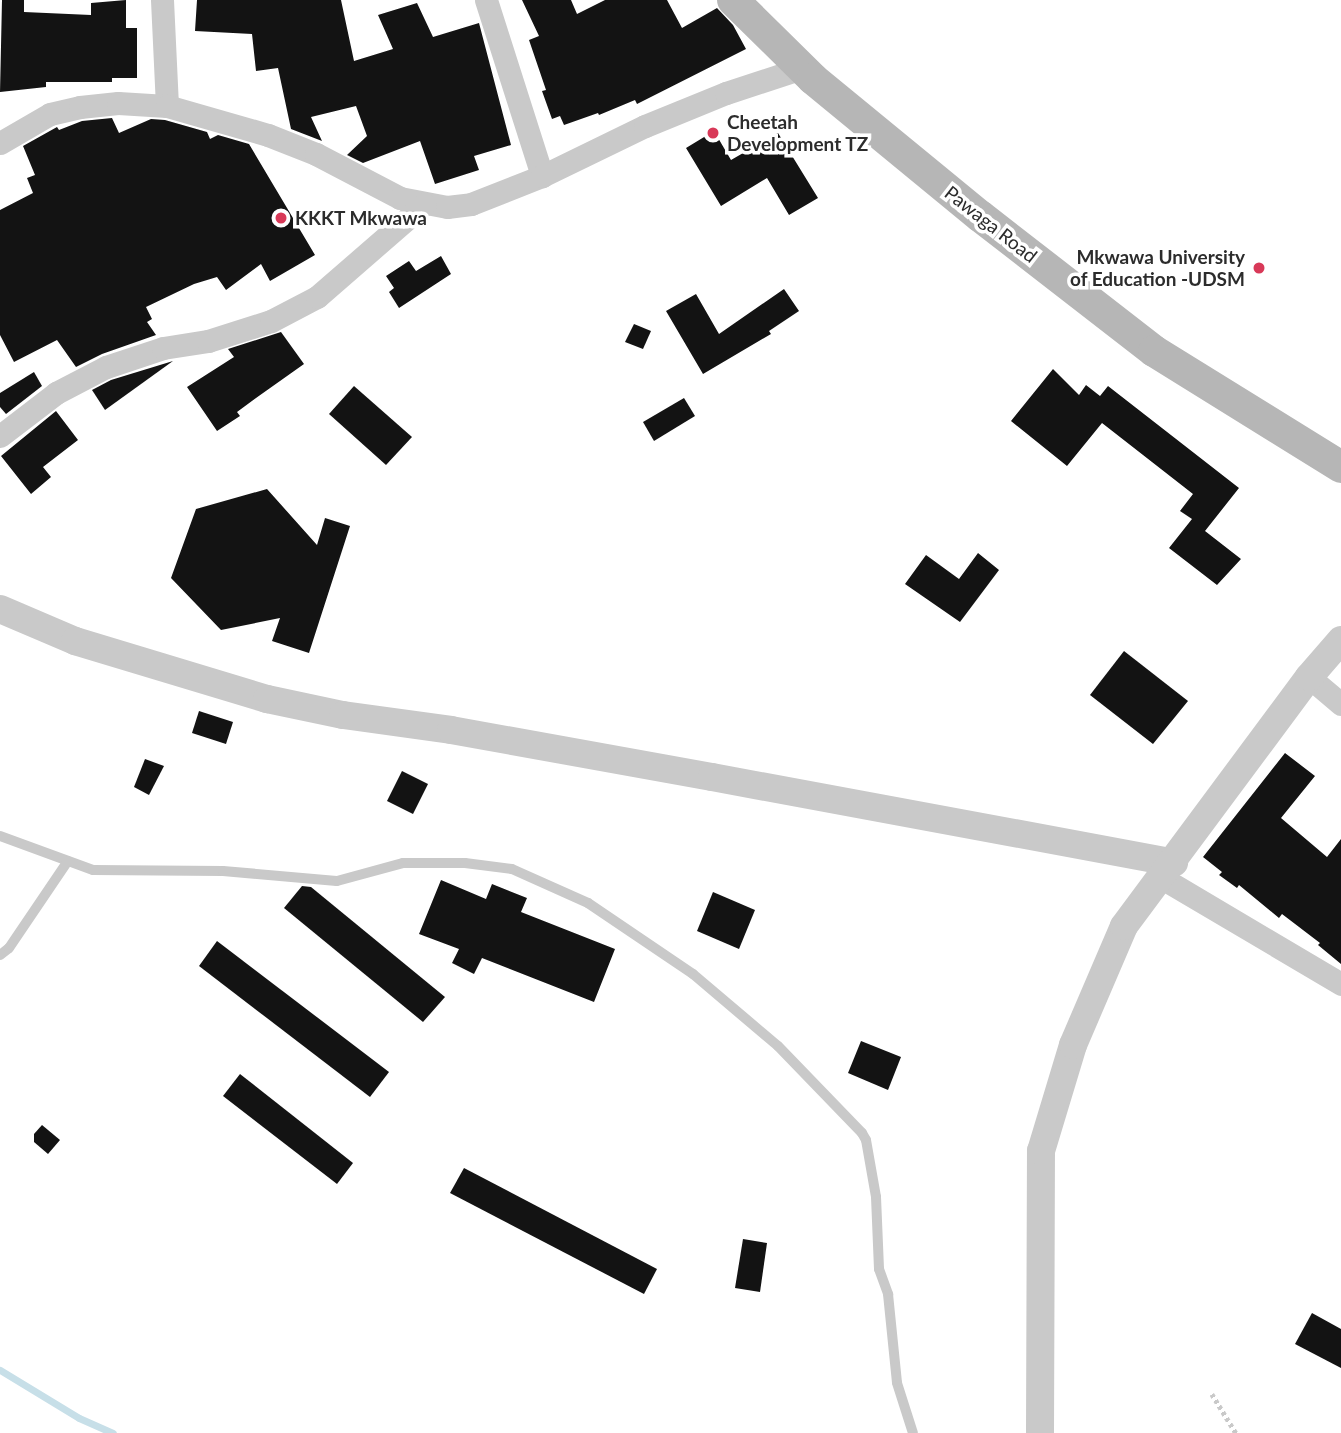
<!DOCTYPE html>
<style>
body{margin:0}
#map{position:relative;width:1341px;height:1433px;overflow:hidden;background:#fff;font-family:Lato,sans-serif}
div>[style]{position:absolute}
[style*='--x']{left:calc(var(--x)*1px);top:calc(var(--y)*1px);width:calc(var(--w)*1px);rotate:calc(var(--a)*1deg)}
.stream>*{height:7px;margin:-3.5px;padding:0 3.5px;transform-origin:3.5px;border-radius:3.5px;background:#c7dfe8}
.building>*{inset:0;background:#131313}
.path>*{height:4.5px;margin-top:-2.25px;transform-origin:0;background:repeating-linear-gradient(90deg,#c9c9c9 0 3.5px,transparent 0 7px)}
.service>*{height:10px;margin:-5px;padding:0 5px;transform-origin:5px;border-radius:5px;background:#c9c9c9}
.minor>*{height:23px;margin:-11.5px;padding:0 11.5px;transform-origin:11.5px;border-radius:11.5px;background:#c9c9c9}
.tertiary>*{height:28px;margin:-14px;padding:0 14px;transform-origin:14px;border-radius:14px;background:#c9c9c9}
.secondary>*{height:32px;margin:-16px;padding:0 16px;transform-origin:16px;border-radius:16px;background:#b6b6b6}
.dots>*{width:19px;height:19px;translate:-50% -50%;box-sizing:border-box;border:4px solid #fff;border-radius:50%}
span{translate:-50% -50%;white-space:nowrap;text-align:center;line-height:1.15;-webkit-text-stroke:7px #fff;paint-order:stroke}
.poi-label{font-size:19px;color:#2c2c2c;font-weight:700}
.left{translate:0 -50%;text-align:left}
.right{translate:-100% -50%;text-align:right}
.street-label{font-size:19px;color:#2c2c2c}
</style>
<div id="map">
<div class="stream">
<i style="--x:0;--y:1370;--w:92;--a:31.3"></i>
<i style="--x:79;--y:1418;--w:37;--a:24"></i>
</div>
<div class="building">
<i style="clip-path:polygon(2px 0,24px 0,24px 12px,91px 15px,91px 3px,126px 0,126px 28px,137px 28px,137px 78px,112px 78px,112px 82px,46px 82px,46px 87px,0 92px)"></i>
<i style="clip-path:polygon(197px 0,341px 0,354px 61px,393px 49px,378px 15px,417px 3px,433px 37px,479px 23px,511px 145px,474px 156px,479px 170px,435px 184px,420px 141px,363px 163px,347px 155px,367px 136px,356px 106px,311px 117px,322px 141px,291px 129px,278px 68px,256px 71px,252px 34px,195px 31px)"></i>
<i style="clip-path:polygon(522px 0,571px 0,577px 14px,605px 0,667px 0,682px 28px,717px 8px,733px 25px,746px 49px,637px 104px,635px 100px,599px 115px,598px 113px,564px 125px,560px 116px,552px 119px,542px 91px,546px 90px,529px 40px,539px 36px)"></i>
<i style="clip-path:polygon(112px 118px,119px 133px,151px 119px,165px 120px,207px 132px,210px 139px,218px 135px,249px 144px,315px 255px,270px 281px,261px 264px,226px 290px,217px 277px,194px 284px,146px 307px,152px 319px,147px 322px,156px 335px,102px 354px,76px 367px,57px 340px,14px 362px,0 335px,0 210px,33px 193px,27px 178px,35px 175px,23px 146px,57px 127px,59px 130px,82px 121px)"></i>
<i style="clip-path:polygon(714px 131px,731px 160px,778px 133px,818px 198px,789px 215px,767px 178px,721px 206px,686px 148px)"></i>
<i style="clip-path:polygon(441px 256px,451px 274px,399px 308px,389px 292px,394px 288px,386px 276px,409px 261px,416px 271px)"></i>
<i style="clip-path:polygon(784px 289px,799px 311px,769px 331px,771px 334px,703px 374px,666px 311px,696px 294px,719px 334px)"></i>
<i style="clip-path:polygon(634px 324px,651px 331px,643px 349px,625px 342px)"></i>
<i style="clip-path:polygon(281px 332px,304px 364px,256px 398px,237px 412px,240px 416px,217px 431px,187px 387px,234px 357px,228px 349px)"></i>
<i style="clip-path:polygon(173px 361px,105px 410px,92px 390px,111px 380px)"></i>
<i style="clip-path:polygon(1053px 369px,1079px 395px,1086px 385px,1100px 396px,1108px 386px,1239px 488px,1205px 531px,1241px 559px,1217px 585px,1169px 548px,1192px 519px,1180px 511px,1193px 494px,1102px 423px,1067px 466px,1011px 421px)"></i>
<i style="clip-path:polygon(34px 372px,42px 386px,6px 414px,0 407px,0 393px)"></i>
<i style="clip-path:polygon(354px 386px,412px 437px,386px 465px,329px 414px)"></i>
<i style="clip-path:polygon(684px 398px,695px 416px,654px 441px,643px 422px)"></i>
<i style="clip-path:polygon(56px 411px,78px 440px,43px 467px,51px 477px,31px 494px,1px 456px)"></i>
<i style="clip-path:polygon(267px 489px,317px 545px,325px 518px,350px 526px,309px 653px,272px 641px,280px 618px,221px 630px,171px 578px,196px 509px)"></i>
<i style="clip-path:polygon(978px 553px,999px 570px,960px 622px,905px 584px,926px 555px,959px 579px)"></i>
<i style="clip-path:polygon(1124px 651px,1188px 701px,1153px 744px,1090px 695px)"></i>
<i style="clip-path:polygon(199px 711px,233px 722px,226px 744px,192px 733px)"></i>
<i style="clip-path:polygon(1285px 753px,1315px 776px,1281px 818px,1327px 857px,1341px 839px,1341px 964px,1318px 945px,1320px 943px,1282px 914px,1279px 918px,1239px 885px,1237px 888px,1219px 875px,1222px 872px,1203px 857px)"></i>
<i style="clip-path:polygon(145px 759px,164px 766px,149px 795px,134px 787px)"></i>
<i style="clip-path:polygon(402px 771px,428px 784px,413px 814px,387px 801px)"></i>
<i style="clip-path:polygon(441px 880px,486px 899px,492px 884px,527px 898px,521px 912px,615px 949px,594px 1002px,482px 958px,474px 974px,452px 963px,459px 949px,419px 934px)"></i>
<i style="clip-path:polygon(302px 886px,311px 887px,445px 997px,423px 1022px,284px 908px)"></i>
<i style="clip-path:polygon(713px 892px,755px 910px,739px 949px,697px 931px)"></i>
<i style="clip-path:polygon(217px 941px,389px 1072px,370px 1097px,199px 966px)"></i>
<i style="clip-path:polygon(861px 1041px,901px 1057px,888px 1090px,848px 1073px)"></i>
<i style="clip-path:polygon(240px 1074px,353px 1163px,337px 1184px,223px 1096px)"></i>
<i style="clip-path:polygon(42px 1125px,60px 1140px,48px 1154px,34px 1142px,34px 1134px)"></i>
<i style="clip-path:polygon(464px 1168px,657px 1269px,644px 1294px,450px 1193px)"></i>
<i style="clip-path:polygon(743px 1239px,767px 1243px,760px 1292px,735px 1288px)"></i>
<i style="clip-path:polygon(1312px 1313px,1341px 1329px,1341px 1368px,1295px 1344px)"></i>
</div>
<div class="path">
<i style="--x:1212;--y:1394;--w:46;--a:58.4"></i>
</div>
<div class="service">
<i style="--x:0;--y:836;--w:99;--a:20.1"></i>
<i style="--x:93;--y:870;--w:130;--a:0.4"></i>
<i style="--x:223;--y:871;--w:114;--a:5"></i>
<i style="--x:337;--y:881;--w:68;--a:-15.3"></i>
<i style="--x:403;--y:863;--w:62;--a:0"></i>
<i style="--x:465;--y:863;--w:47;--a:7.3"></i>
<i style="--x:512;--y:869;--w:83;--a:24.1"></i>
<i style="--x:588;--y:903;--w:127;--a:34.1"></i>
<i style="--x:693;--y:974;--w:111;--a:40.3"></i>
<i style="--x:778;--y:1046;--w:121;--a:46"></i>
<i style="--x:862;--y:1133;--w:8;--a:60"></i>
<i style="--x:866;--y:1140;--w:58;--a:80"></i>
<i style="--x:876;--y:1197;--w:72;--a:87.6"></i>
<i style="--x:879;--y:1269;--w:27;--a:70"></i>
<i style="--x:888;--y:1294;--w:89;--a:84.2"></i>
<i style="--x:897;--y:1383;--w:52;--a:72.3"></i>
<i style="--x:0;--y:955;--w:11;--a:-38"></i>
<i style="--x:9;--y:948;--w:105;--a:-55.9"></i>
</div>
<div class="minor">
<i style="--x:162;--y:0;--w:106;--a:87.3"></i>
<i style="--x:486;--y:0;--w:185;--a:72.3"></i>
<i style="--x:0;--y:143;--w:58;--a:-30.1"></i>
<i style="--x:50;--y:114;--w:31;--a:-13"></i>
<i style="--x:80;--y:107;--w:38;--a:-6"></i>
<i style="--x:118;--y:103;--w:49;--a:3.5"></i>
<i style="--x:167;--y:106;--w:105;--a:16"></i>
<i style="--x:268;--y:135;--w:52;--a:21.6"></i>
<i style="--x:316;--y:154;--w:95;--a:27.6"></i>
<i style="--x:400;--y:198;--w:48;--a:10.8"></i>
<i style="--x:447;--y:207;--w:24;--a:-7"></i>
<i style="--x:471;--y:204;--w:76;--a:-21.5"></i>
<i style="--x:542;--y:176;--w:114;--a:-25.9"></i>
<i style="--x:645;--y:126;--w:87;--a:-22.2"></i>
<i style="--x:726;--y:93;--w:80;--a:-18.2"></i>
<i style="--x:0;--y:436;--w:71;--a:-37.5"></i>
<i style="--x:56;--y:393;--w:56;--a:-27.5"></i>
<i style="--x:106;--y:367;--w:60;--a:-18.4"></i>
<i style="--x:163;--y:348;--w:46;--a:-8.8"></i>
<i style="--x:208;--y:341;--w:66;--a:-17.6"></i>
<i style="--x:271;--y:321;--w:52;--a:-27.6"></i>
<i style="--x:317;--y:297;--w:142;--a:-41"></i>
<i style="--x:1309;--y:677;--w:42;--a:40.2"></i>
<i style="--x:1162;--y:878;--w:208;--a:30.6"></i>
</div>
<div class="tertiary">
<i style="--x:0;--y:609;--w:82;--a:23.1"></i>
<i style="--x:75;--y:641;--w:201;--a:16.8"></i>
<i style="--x:267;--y:699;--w:78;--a:11.9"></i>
<i style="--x:343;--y:715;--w:109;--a:7.9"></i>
<i style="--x:451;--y:730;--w:265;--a:10.2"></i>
<i style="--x:712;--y:777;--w:470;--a:10.5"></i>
<i style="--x:1040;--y:1433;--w:282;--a:-89.8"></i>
<i style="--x:1041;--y:1151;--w:111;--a:-73.2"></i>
<i style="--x:1073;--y:1045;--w:129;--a:-66.8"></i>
<i style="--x:1124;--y:926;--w:310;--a:-53.4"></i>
<i style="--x:1309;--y:677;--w:49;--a:-49.1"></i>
</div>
<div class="secondary">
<i style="--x:733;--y:0;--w:112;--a:44.6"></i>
<i style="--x:813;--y:79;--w:216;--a:39.4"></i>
<i style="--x:980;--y:216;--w:220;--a:37.8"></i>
<i style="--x:1154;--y:351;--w:220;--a:31.8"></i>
</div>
<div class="dots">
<i style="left:713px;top:133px;background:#d83958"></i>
<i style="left:281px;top:218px;background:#d83958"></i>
<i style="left:1259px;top:268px;background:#d83958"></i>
</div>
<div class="poi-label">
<span class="left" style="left:727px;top:133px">Cheetah<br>Development TZ</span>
<span class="left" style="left:295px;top:218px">KKKT Mkwawa</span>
<span class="right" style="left:1245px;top:268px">Mkwawa University<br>of Education -UDSM</span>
</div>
<div class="street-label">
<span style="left:991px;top:224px;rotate:38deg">Pawaga Road</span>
</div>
</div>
